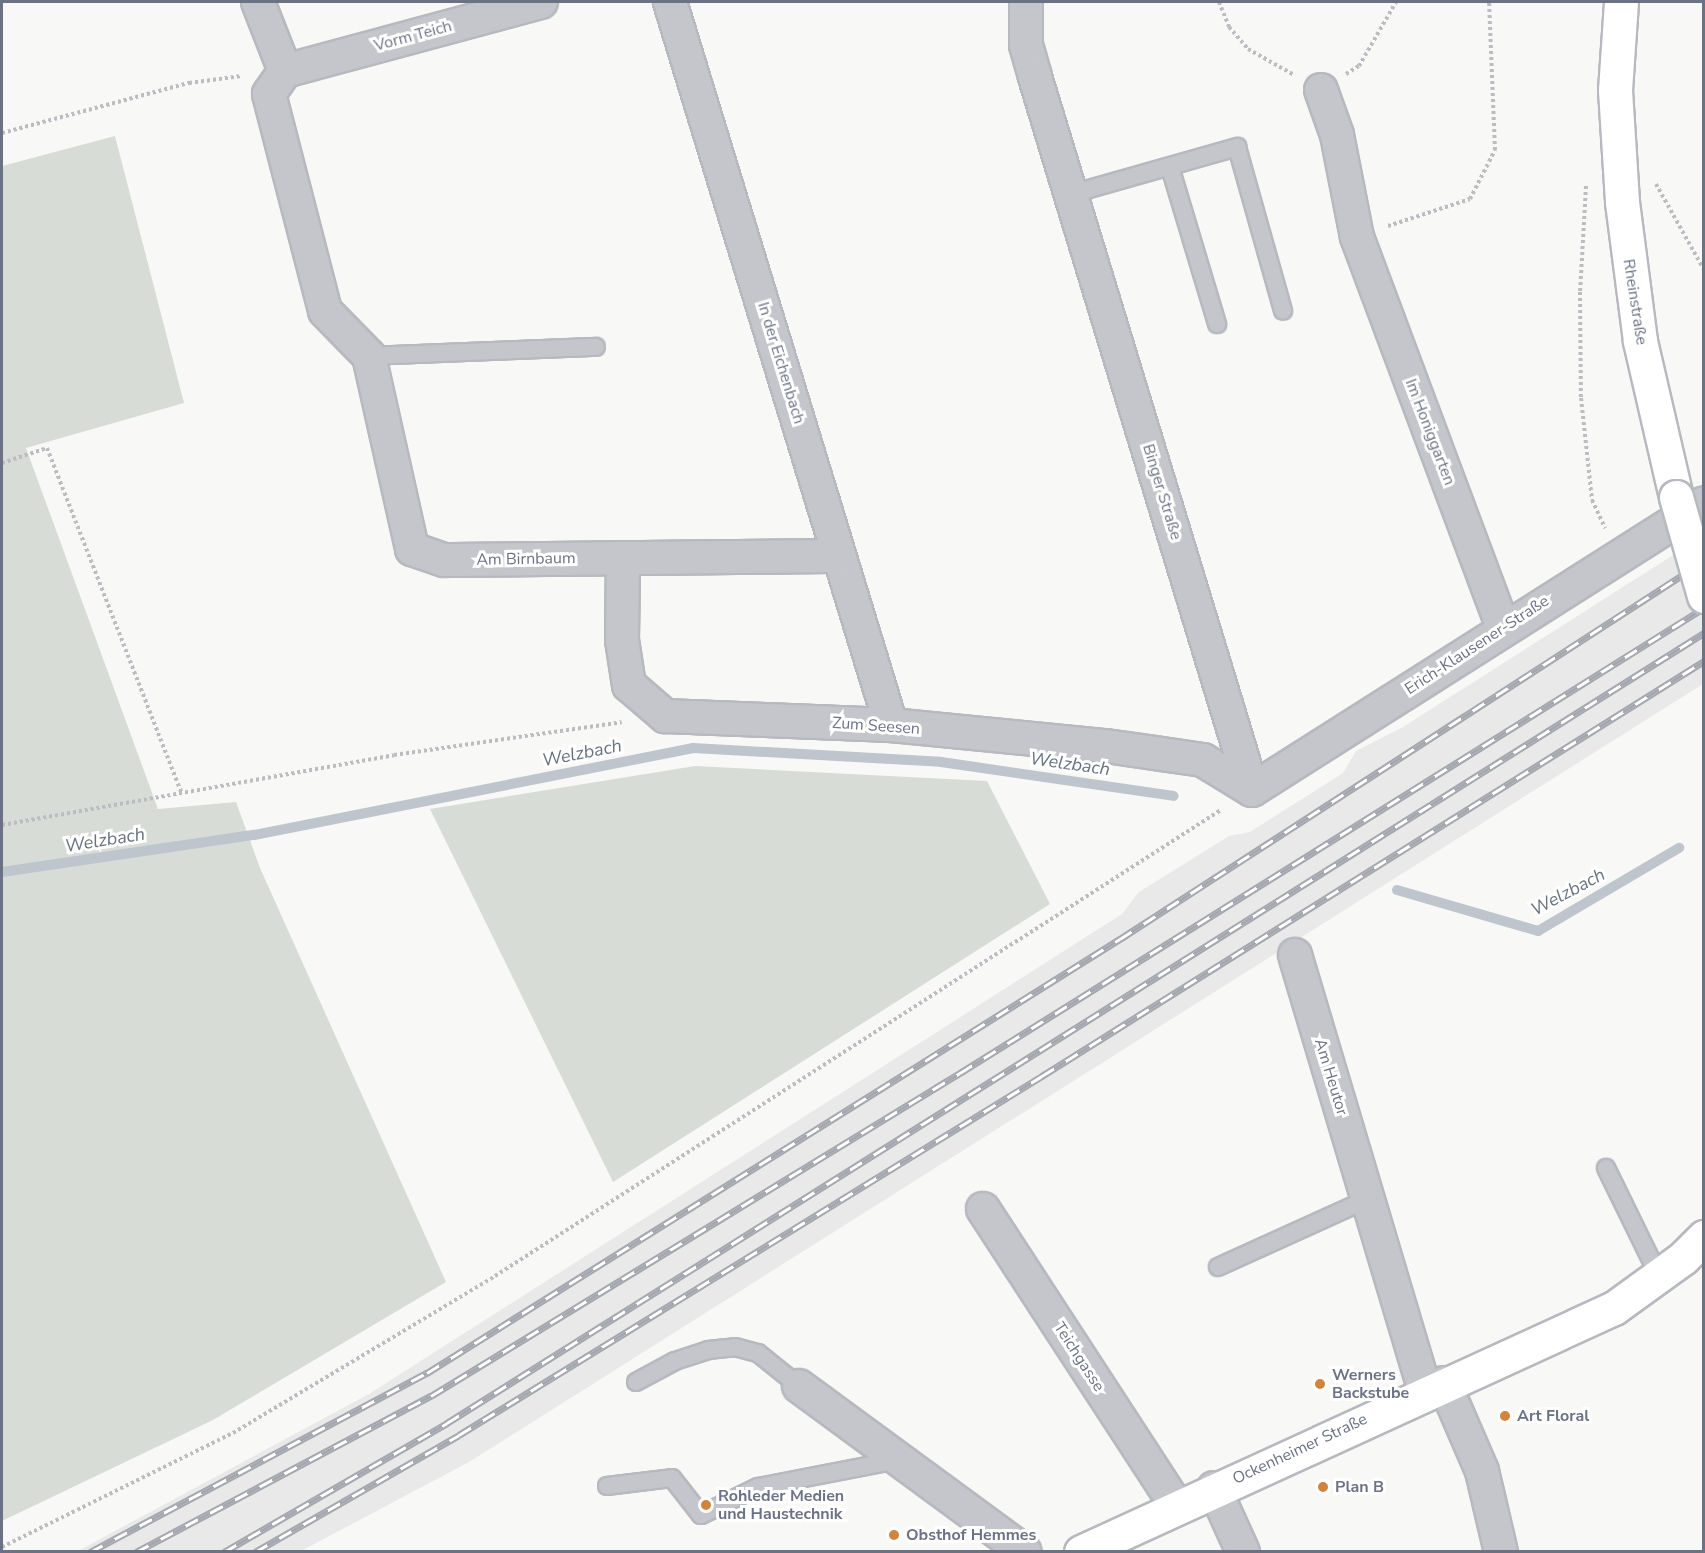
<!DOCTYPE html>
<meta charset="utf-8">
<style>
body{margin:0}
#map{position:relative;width:1705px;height:1553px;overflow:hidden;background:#f8f8f6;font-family:"Nunito Sans",sans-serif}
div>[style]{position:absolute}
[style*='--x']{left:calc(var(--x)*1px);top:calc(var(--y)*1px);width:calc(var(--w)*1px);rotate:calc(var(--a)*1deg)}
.built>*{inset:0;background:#e9e9e9}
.green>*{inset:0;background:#d7ddd6}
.stream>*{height:10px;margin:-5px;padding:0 5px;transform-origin:5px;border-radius:5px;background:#bfc5cc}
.path>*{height:4px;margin-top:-2px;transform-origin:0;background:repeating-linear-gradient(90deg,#bcbdc1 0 3px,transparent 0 6px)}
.roads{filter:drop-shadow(2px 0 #b7b9bf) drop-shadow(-2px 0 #b7b9bf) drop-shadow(0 2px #b7b9bf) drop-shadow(0 -2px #b7b9bf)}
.lane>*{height:16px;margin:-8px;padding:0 8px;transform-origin:8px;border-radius:8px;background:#c5c6cb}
.street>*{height:32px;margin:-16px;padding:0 16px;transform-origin:16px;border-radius:16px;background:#c5c6cb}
.secondary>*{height:33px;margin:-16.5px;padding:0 16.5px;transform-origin:16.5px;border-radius:16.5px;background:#fff}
.rail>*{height:7px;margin-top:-3.5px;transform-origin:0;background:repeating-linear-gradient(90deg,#fff 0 14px,#a4a7ae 0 28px);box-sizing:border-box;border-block:2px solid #a4a7ae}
.bridges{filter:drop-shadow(2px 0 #b7b9bf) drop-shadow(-2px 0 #b7b9bf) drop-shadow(0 2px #b7b9bf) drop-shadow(0 -2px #b7b9bf)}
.secondary-bridge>*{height:33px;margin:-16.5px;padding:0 16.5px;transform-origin:16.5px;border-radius:16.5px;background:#fff}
.dots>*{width:16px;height:16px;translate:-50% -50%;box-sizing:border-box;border:3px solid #fff;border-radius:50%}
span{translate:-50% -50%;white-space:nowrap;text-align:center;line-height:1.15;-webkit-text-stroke:6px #fff;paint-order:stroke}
.street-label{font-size:16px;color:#6b7284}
.poi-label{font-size:16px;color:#6b7284;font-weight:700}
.left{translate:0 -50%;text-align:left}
.water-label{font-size:18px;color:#67737f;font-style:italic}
.frame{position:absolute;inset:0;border:3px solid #6b7284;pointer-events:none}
</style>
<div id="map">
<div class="built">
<i style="clip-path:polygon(1703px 536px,1703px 684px,469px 1462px,301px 1551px,76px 1552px,369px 1394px,1122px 914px,1139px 892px,1229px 836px,1250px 832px,1343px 773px,1356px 751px,1403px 727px)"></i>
</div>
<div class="green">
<i style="clip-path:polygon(115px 136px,184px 403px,26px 448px,158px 809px,236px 802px,260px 868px,446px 1282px,213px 1420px,2px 1521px,2px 166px)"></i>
<i style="clip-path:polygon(695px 766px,987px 781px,1050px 904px,613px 1182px,430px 809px)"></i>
</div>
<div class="stream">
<i style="--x:2;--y:872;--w:255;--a:-8.4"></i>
<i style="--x:254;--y:835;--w:448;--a:-11.2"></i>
<i style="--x:693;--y:748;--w:248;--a:3.2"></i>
<i style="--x:941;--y:762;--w:235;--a:8.3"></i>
<i style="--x:1397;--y:890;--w:147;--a:16.2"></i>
<i style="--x:1538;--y:931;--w:164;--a:-30.5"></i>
</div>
<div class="path">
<i style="--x:1219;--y:2;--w:27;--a:68"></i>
<i style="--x:1229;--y:27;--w:29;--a:49"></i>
<i style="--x:1248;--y:49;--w:53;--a:29.5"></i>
<i style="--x:1346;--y:74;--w:15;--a:-32"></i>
<i style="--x:1359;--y:66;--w:74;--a:-60"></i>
<i style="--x:2;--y:133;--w:194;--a:-15"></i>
<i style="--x:189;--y:83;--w:53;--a:-7.5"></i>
<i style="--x:1656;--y:184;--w:98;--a:60.8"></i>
<i style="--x:1586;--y:186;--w:106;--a:93.2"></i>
<i style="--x:1580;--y:292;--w:106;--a:89.5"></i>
<i style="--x:1581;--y:398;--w:103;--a:83.8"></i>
<i style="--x:1592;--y:500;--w:31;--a:65"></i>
<i style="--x:1388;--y:226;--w:86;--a:-18.2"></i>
<i style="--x:1470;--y:199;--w:55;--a:-63"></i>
<i style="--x:1495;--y:150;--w:148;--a:-92.3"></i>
<i style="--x:2;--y:463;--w:47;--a:-18.4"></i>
<i style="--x:47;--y:448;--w:369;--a:68.7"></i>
<i style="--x:2;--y:825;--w:398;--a:-10.1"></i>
<i style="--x:394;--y:755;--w:230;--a:-8.2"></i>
<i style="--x:2;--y:1547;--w:258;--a:-26.3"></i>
<i style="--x:233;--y:1433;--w:305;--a:-30.9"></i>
<i style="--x:495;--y:1276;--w:863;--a:-32.7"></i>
</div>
<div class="roads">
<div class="lane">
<i style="--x:1170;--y:167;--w:164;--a:73.3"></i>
<i style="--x:1071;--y:194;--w:173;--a:-15.8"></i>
<i style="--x:1237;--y:147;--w:170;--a:74.3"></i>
<i style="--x:369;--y:356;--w:227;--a:-2.3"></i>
<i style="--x:1606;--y:1168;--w:120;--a:63.9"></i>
<i style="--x:1218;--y:1267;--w:165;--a:-24.4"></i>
<i style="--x:636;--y:1382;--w:44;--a:-28.3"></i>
<i style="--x:675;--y:1361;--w:35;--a:-18"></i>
<i style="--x:708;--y:1350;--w:27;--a:-6"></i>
<i style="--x:735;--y:1347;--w:24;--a:15"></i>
<i style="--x:758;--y:1353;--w:53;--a:38.8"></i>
<i style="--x:607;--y:1486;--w:65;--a:-7"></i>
<i style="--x:672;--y:1478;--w:47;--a:51.9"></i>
<i style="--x:701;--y:1515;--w:64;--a:-26.2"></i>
<i style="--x:758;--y:1487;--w:143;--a:-10.9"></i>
</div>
<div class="street">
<i style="--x:258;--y:2;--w:74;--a:68.6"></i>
<i style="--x:670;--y:2;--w:756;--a:73"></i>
<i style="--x:1026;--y:2;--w:43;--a:90"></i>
<i style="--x:1026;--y:45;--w:33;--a:74"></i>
<i style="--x:1035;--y:77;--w:745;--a:73.07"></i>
<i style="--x:285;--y:71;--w:28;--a:125"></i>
<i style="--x:269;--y:94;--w:224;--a:75.5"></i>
<i style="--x:325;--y:311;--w:63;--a:45.6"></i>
<i style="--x:369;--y:356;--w:198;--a:77.4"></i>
<i style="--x:412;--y:549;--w:34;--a:19"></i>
<i style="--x:444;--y:560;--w:395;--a:-0.6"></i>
<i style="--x:285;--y:71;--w:265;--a:-15.1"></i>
<i style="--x:1321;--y:90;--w:48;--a:70.4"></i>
<i style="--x:1337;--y:135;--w:104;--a:78.9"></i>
<i style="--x:1357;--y:237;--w:416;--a:69.5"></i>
<i style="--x:623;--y:558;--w:82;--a:90.7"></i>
<i style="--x:622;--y:640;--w:46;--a:81.2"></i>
<i style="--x:629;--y:685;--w:48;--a:40.7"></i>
<i style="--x:665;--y:716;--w:226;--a:2.3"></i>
<i style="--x:891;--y:725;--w:216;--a:5.6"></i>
<i style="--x:1106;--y:746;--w:98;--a:8.2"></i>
<i style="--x:1203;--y:760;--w:57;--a:31.5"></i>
<i style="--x:1252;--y:790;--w:535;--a:-32.41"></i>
<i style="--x:1295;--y:955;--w:455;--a:73.4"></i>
<i style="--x:983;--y:1209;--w:353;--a:56.9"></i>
<i style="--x:1444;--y:1383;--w:96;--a:66.6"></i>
<i style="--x:1482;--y:1471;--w:83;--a:76.8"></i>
<i style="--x:799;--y:1386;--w:280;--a:36.3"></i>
<i style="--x:1214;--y:1488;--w:70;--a:65.6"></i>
</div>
<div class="secondary">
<i style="--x:1621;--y:2;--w:88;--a:93.9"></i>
<i style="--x:1615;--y:90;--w:112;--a:86.4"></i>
<i style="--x:1622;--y:202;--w:140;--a:82.6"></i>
<i style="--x:1640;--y:341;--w:160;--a:77"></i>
<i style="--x:1081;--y:1552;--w:586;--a:-24.6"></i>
<i style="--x:1614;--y:1308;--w:85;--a:-35.9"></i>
<i style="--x:1683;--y:1258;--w:30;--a:-45"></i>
</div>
</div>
<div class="rail">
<i style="--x:90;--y:1552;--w:382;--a:-28"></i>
<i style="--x:427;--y:1373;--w:818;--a:-32.06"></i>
<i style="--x:1120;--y:939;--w:696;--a:-32.91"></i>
<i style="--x:136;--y:1552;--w:334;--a:-27.9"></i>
<i style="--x:431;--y:1396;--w:620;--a:-31.41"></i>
<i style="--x:960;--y:1073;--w:877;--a:-32.01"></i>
<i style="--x:224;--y:1552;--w:258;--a:-30"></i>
<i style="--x:447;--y:1423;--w:1485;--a:-32.15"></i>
<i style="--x:255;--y:1552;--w:235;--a:-29.8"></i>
<i style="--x:459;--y:1435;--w:685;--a:-31.62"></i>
<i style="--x:1042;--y:1076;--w:781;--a:-32.08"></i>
</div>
<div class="bridges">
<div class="secondary-bridge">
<i style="--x:1676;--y:497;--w:103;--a:74.2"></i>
</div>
</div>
<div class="dots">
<i style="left:1320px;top:1384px;background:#d1843e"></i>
<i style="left:1505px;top:1416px;background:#d1843e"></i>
<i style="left:1323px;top:1487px;background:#d1843e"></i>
<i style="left:706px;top:1505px;background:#d1843e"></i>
<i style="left:894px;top:1535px;background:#d1843e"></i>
</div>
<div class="street-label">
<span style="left:413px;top:36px;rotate:-15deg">Vorm Teich</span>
<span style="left:1635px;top:302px;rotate:81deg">Rheinstraße</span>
<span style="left:781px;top:363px;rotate:73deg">In der Eichenbach</span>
<span style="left:1430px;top:432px;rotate:69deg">Im Honiggarten</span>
<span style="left:1162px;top:492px;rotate:73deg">Binger Straße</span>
<span style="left:526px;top:559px;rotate:-1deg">Am Birnbaum</span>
<span style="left:1477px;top:645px;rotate:-33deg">Erich-Klausener-Straße</span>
<span style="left:876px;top:726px;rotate:4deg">Zum Seesen</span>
<span style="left:1331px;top:1077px;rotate:73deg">Am Heutor</span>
<span style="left:1079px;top:1357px;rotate:57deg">Teichgasse</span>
<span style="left:1300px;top:1449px;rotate:-25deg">Ockenheimer Straße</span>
</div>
<div class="poi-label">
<span class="left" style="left:1332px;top:1384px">Werners<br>Backstube</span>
<span class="left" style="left:1517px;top:1416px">Art Floral</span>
<span class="left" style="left:1335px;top:1487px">Plan B</span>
<span class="left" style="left:718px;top:1505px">Rohleder Medien<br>und Haustechnik</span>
<span class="left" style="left:906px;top:1535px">Obsthof Hemmes</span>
</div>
<div class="water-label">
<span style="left:582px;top:753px;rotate:-11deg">Welzbach</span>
<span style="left:1070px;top:764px;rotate:8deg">Welzbach</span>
<span style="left:105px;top:840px;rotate:-9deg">Welzbach</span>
<span style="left:1568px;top:892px;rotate:-28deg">Welzbach</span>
</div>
<div class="frame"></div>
</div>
